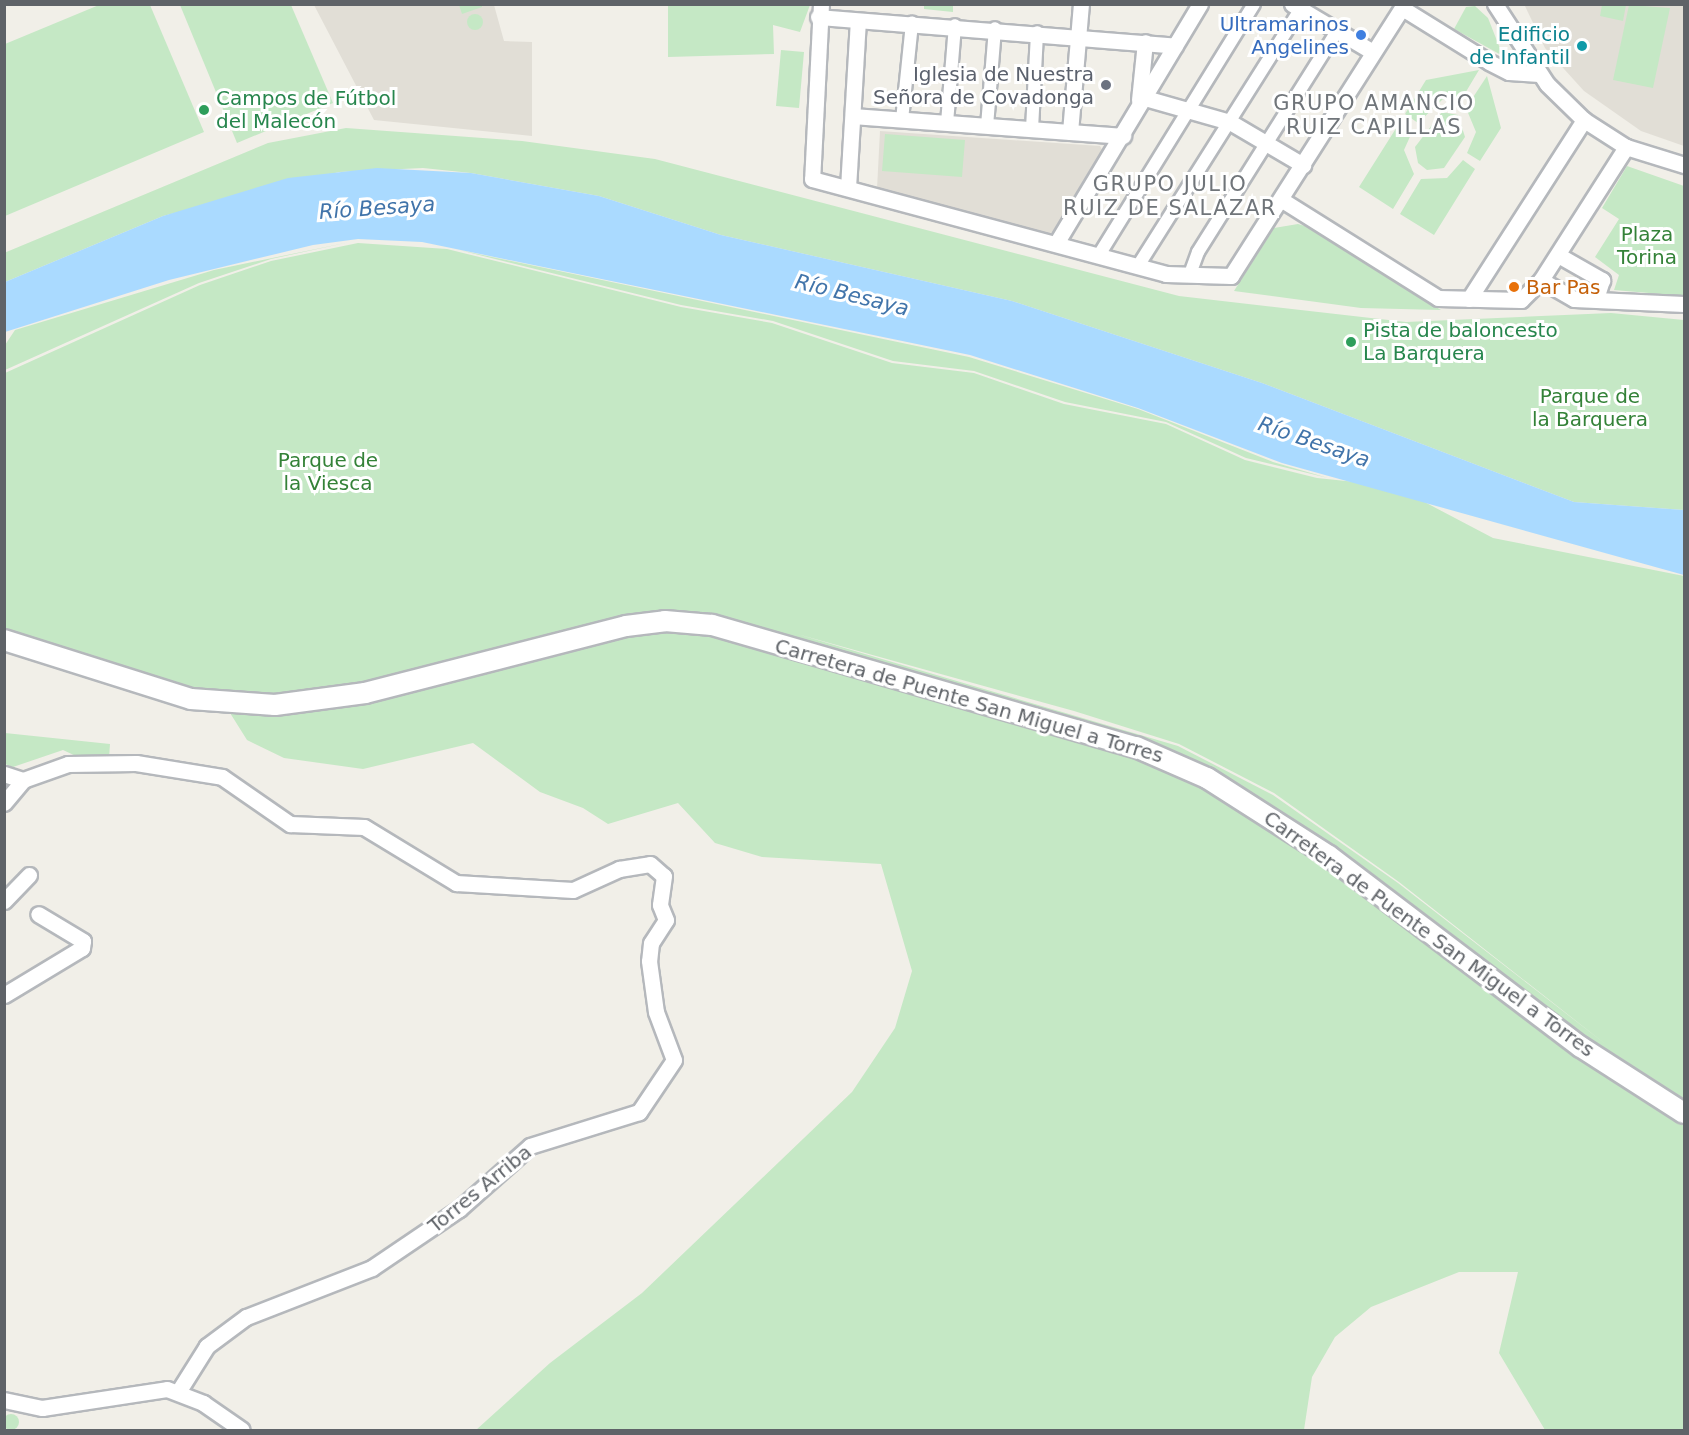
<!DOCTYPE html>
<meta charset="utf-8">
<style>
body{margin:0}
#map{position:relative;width:1689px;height:1435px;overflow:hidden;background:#f1efe8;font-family:"DejaVu Sans",sans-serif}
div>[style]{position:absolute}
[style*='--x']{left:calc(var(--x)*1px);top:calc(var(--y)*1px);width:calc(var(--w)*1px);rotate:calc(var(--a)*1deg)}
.education>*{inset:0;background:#e1ded6}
.green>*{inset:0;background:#c5e8c5}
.round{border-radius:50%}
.water>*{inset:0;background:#aadaff}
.roads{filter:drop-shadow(2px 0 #b5b8bc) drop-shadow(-2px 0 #b5b8bc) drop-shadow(0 2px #b5b8bc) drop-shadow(0 -2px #b5b8bc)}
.pedestrian>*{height:12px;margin:-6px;padding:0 6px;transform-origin:6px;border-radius:6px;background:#fff}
.minor>*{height:15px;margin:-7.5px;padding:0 7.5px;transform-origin:7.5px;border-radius:7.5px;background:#fff}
.tertiary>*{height:20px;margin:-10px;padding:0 10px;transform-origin:10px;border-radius:10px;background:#fff}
.dots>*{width:16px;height:16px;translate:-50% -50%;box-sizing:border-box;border:3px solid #fff;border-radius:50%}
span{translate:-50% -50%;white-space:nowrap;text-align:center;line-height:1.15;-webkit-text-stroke:6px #fff;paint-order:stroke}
.shop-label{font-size:20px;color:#366cbe}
.right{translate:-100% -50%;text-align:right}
.culture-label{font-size:20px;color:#0d838f}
.worship-label{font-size:20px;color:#5b616d}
.leisure-label{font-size:20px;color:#27864d}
.left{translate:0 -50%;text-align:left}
.park-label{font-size:20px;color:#348238}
.food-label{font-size:20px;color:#c56008}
.street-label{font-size:20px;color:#5f6368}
.neighbourhood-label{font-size:21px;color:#70757a;letter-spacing:1.5px}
.water-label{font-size:21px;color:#4174aa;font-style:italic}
.frame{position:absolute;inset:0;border:6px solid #5f6368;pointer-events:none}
</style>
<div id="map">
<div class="education">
<i style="clip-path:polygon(1524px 4px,1684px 5px,1684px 146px,1641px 131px,1584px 91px,1545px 48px)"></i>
<i style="clip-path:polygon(314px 5px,494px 5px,504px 41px,532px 42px,532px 136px,374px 120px)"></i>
<i style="clip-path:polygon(880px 131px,1100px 146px,1104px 153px,1056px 231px,1047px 234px,877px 189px)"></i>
</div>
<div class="green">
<i style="clip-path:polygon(99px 5px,150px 5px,204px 132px,5px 216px,5px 44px)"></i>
<i style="clip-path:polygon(180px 5px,291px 5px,333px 103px,237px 143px)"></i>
<i style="clip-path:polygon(459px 5px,482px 5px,482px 7px,462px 14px)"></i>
<i style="clip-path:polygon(668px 5px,668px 4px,810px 5px,800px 32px,773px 25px,774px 54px,668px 57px)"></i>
<i style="clip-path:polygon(924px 5px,953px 5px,953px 12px,924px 9px)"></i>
<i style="clip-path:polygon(1602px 5px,1626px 5px,1623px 21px,1600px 16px)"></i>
<i style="clip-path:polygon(1629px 5px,1670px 8px,1653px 88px,1613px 80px)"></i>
<i style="clip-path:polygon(1475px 6px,1488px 18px,1503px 56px,1454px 29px,1466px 7px)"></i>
<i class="round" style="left:467px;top:14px;width:16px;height:16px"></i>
<i style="clip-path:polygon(781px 50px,804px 52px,799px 108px,776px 106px)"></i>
<i style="clip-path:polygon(1479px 70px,1458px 105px,1443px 99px,1418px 123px,1405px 114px,1426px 80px)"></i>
<i style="clip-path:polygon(1487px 76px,1501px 128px,1480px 161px,1467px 153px,1476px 132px,1466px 108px)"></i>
<i style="clip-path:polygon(1442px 112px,1458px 115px,1465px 137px,1444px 168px,1427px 170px,1418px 163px,1415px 147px)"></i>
<i style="clip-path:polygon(1400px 122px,1413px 130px,1404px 150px,1414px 174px,1393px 209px,1359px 187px)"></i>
<i style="clip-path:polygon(346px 128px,522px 141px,655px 159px,1179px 296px,1406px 322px,1611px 313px,1684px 320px,1684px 510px,1574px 502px,1262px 383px,1012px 301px,721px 235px,599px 196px,471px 173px,423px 168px,339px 172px,163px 216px,5px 282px,4px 253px,268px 143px)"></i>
<i style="clip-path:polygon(885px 134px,965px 140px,962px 177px,882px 171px)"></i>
<i style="clip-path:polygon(1463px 160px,1475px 169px,1434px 235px,1400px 214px,1421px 179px,1447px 178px)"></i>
<i style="clip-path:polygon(1627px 166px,1684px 186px,1684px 296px,1614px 290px,1619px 275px,1595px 257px,1619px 219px,1602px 208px)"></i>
<i style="clip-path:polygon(1298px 224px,1305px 226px,1441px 310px,1361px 308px,1234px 291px,1274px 228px)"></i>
<i style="clip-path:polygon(350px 242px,271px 259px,199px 283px,5px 370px,5px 345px,15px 330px,214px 270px)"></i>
<i style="clip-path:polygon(evenodd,358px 243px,447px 249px,681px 307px,772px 323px,892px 363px,974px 373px,1064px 404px,1166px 424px,1245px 460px,1317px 478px,1394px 486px,1493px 538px,1684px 576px,1684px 1430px,1545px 1430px,1499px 1353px,1518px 1272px,1459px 1272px,1371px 1307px,1335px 1337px,1312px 1377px,1304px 1430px,476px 1430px,550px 1363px,642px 1293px,852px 1092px,895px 1028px,912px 971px,881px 864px,762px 857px,715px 843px,678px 803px,608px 824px,583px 808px,540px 792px,473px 743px,363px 769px,284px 758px,247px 740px,220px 697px,5px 634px,5px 373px,200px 285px,271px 261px,358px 243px,797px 634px,1074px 711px,1179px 744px,1274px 793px,1399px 882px,1608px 1046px,1398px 883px,1273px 795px,1178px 746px,797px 634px)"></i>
<i style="clip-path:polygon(459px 250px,969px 357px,1138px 409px,1273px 462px,1328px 478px,1246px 458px,1166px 422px,1065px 402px,974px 371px,893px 361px,773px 321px,681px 305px)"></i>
<i style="clip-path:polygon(5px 733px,110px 744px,109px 758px,78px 757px,63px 750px,13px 767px,5px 764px)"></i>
<i class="round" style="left:3px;top:1414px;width:16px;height:16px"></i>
</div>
<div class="water">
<i style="clip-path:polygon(377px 168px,471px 173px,599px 196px,721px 235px,1012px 301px,1262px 383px,1574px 502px,1684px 510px,1684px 575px,1282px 463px,1138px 408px,970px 355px,422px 242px,358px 239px,313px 245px,169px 280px,5px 332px,5px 282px,163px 216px,288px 178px)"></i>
</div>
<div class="roads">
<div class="pedestrian">
<i style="--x:902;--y:120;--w:98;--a:-84.1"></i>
<i style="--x:947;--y:123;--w:98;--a:-85.3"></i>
<i style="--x:987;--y:126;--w:98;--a:-85.3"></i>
<i style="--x:1032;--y:129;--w:97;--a:-87"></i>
<i style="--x:1099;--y:255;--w:295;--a:-58.3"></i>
<i style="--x:1138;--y:266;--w:303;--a:-57.7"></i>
<i style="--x:1190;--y:274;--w:23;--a:-70"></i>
<i style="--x:1198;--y:252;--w:261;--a:-57.8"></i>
</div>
<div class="minor">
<i style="--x:821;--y:4;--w:175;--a:92.9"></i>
<i style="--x:812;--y:179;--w:367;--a:15"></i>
<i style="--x:1166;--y:274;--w:65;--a:1.8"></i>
<i style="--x:1231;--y:276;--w:322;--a:-57.5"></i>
<i style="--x:1292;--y:4;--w:94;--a:30.7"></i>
<i style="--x:1495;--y:4;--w:95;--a:57"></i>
<i style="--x:1547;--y:84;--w:52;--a:44.2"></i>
<i style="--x:1584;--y:120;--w:50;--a:32.7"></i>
<i style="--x:1626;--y:147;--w:61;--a:17.2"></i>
<i style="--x:1402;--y:8;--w:102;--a:31.8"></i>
<i style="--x:1489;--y:62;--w:22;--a:27"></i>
<i style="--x:1509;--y:72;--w:30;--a:4"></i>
<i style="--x:818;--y:17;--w:358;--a:4.6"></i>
<i style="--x:1145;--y:98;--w:88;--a:15.8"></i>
<i style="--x:1230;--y:122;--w:85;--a:30.5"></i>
<i style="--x:1139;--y:100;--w:58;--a:-84.1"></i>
<i style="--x:853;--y:116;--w:271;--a:4.2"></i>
<i style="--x:1070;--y:132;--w:128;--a:-85.1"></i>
<i style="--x:848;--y:188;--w:167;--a:-86.6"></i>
<i style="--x:1282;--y:200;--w:184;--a:32.1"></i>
<i style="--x:1438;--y:298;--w:83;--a:1.4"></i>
<i style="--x:1521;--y:300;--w:28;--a:-45"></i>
<i style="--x:1541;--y:280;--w:158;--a:-57.4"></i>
<i style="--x:1057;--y:242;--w:278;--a:-59"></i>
<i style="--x:1558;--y:255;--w:51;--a:29.6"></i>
<i style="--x:1602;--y:280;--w:19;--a:108"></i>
<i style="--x:1541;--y:280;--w:38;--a:30"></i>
<i style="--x:1574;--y:299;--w:110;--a:2.6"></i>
<i style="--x:1469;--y:299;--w:213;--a:-57.3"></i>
<i style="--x:4;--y:774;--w:20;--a:18"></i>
<i style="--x:4;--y:803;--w:30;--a:-50"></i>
<i style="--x:23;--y:780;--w:48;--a:-19.6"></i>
<i style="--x:68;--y:764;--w:68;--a:-0.8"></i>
<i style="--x:136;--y:763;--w:87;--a:9.2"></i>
<i style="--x:222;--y:777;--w:83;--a:34.7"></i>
<i style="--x:290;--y:824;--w:74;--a:2.3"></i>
<i style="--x:364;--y:827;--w:108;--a:31.3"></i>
<i style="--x:456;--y:883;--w:117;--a:3.4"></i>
<i style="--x:573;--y:890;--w:51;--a:-24.5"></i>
<i style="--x:619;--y:869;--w:31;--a:-9"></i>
<i style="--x:650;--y:864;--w:18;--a:41"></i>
<i style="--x:664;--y:876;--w:29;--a:98"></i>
<i style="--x:660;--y:905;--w:16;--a:68"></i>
<i style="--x:666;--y:920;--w:27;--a:123"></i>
<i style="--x:651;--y:943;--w:18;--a:96"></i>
<i style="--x:649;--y:961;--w:51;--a:82.2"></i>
<i style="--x:656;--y:1012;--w:51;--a:69.4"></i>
<i style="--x:674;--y:1060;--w:63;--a:123.9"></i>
<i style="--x:639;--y:1112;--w:114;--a:162.7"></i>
<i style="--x:530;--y:1146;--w:95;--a:138.4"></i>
<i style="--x:459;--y:1209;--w:105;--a:145.9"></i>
<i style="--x:372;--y:1268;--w:135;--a:158.7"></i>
<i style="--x:246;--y:1317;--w:49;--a:143.4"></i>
<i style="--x:207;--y:1346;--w:54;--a:122.2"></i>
<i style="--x:4;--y:901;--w:36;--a:-46"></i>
<i style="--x:4;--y:995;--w:91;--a:-31.1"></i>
<i style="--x:82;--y:948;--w:7;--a:-82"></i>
<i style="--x:83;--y:941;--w:52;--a:-149"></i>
<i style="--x:4;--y:1400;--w:39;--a:12"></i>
<i style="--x:42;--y:1408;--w:126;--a:-8.6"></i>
<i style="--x:167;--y:1389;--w:39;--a:21"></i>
<i style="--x:203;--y:1403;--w:47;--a:34.7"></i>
</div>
<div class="tertiary">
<i style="--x:4;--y:640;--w:196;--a:17.5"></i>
<i style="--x:191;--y:699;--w:84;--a:4.1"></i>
<i style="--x:275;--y:705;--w:91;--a:-7.6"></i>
<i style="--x:365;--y:693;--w:269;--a:-14.4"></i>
<i style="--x:626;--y:626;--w:39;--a:-7"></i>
<i style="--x:665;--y:621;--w:47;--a:4.9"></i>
<i style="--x:712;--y:625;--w:441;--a:16.1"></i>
<i style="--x:1136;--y:747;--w:77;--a:23.6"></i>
<i style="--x:1207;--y:778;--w:145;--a:32.6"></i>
<i style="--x:1329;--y:856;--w:316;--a:37.2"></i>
<i style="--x:1581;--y:1047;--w:122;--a:32.7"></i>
</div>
</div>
<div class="dots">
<i style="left:1361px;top:35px;background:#3f7fe0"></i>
<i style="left:1582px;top:46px;background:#0f9aa8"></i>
<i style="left:1106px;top:85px;background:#6b7280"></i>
<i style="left:204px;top:110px;background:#2e9e5b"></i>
<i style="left:1514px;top:287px;background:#e8710a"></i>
<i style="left:1351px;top:342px;background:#2e9e5b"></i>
</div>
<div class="shop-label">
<span class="right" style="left:1349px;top:36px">Ultramarinos<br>Angelines</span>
</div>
<div class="culture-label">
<span class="right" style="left:1570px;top:46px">Edificio<br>de Infantil</span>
</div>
<div class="worship-label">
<span class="right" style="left:1094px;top:86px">Iglesia de Nuestra<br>Señora de Covadonga</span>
</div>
<div class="leisure-label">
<span class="left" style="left:216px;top:110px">Campos de Fútbol<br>del Malecón</span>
<span class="left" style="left:1363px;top:342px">Pista de baloncesto<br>La Barquera</span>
</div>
<div class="park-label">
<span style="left:1647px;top:246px">Plaza<br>Torina</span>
<span style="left:1590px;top:408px">Parque de<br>la Barquera</span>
<span style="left:328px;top:472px">Parque de<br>la Viesca</span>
</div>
<div class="food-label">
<span class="left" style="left:1526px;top:287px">Bar Pas</span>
</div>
<div class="street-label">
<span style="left:969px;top:701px;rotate:16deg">Carretera de Puente San Miguel a Torres</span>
<span style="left:1429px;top:934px;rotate:36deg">Carretera de Puente San Miguel a Torres</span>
<span style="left:480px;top:1189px;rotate:-39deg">Torres Arriba</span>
</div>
<div class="neighbourhood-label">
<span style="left:1374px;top:115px">GRUPO AMANCIO<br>RUIZ CAPILLAS</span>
<span style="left:1170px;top:196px">GRUPO JULIO<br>RUIZ DE SALAZAR</span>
</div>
<div class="water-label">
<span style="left:377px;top:208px;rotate:-4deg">Río Besaya</span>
<span style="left:852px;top:295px;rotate:14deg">Río Besaya</span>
<span style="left:1314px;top:442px;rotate:19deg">Río Besaya</span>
</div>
<div class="frame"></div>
</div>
